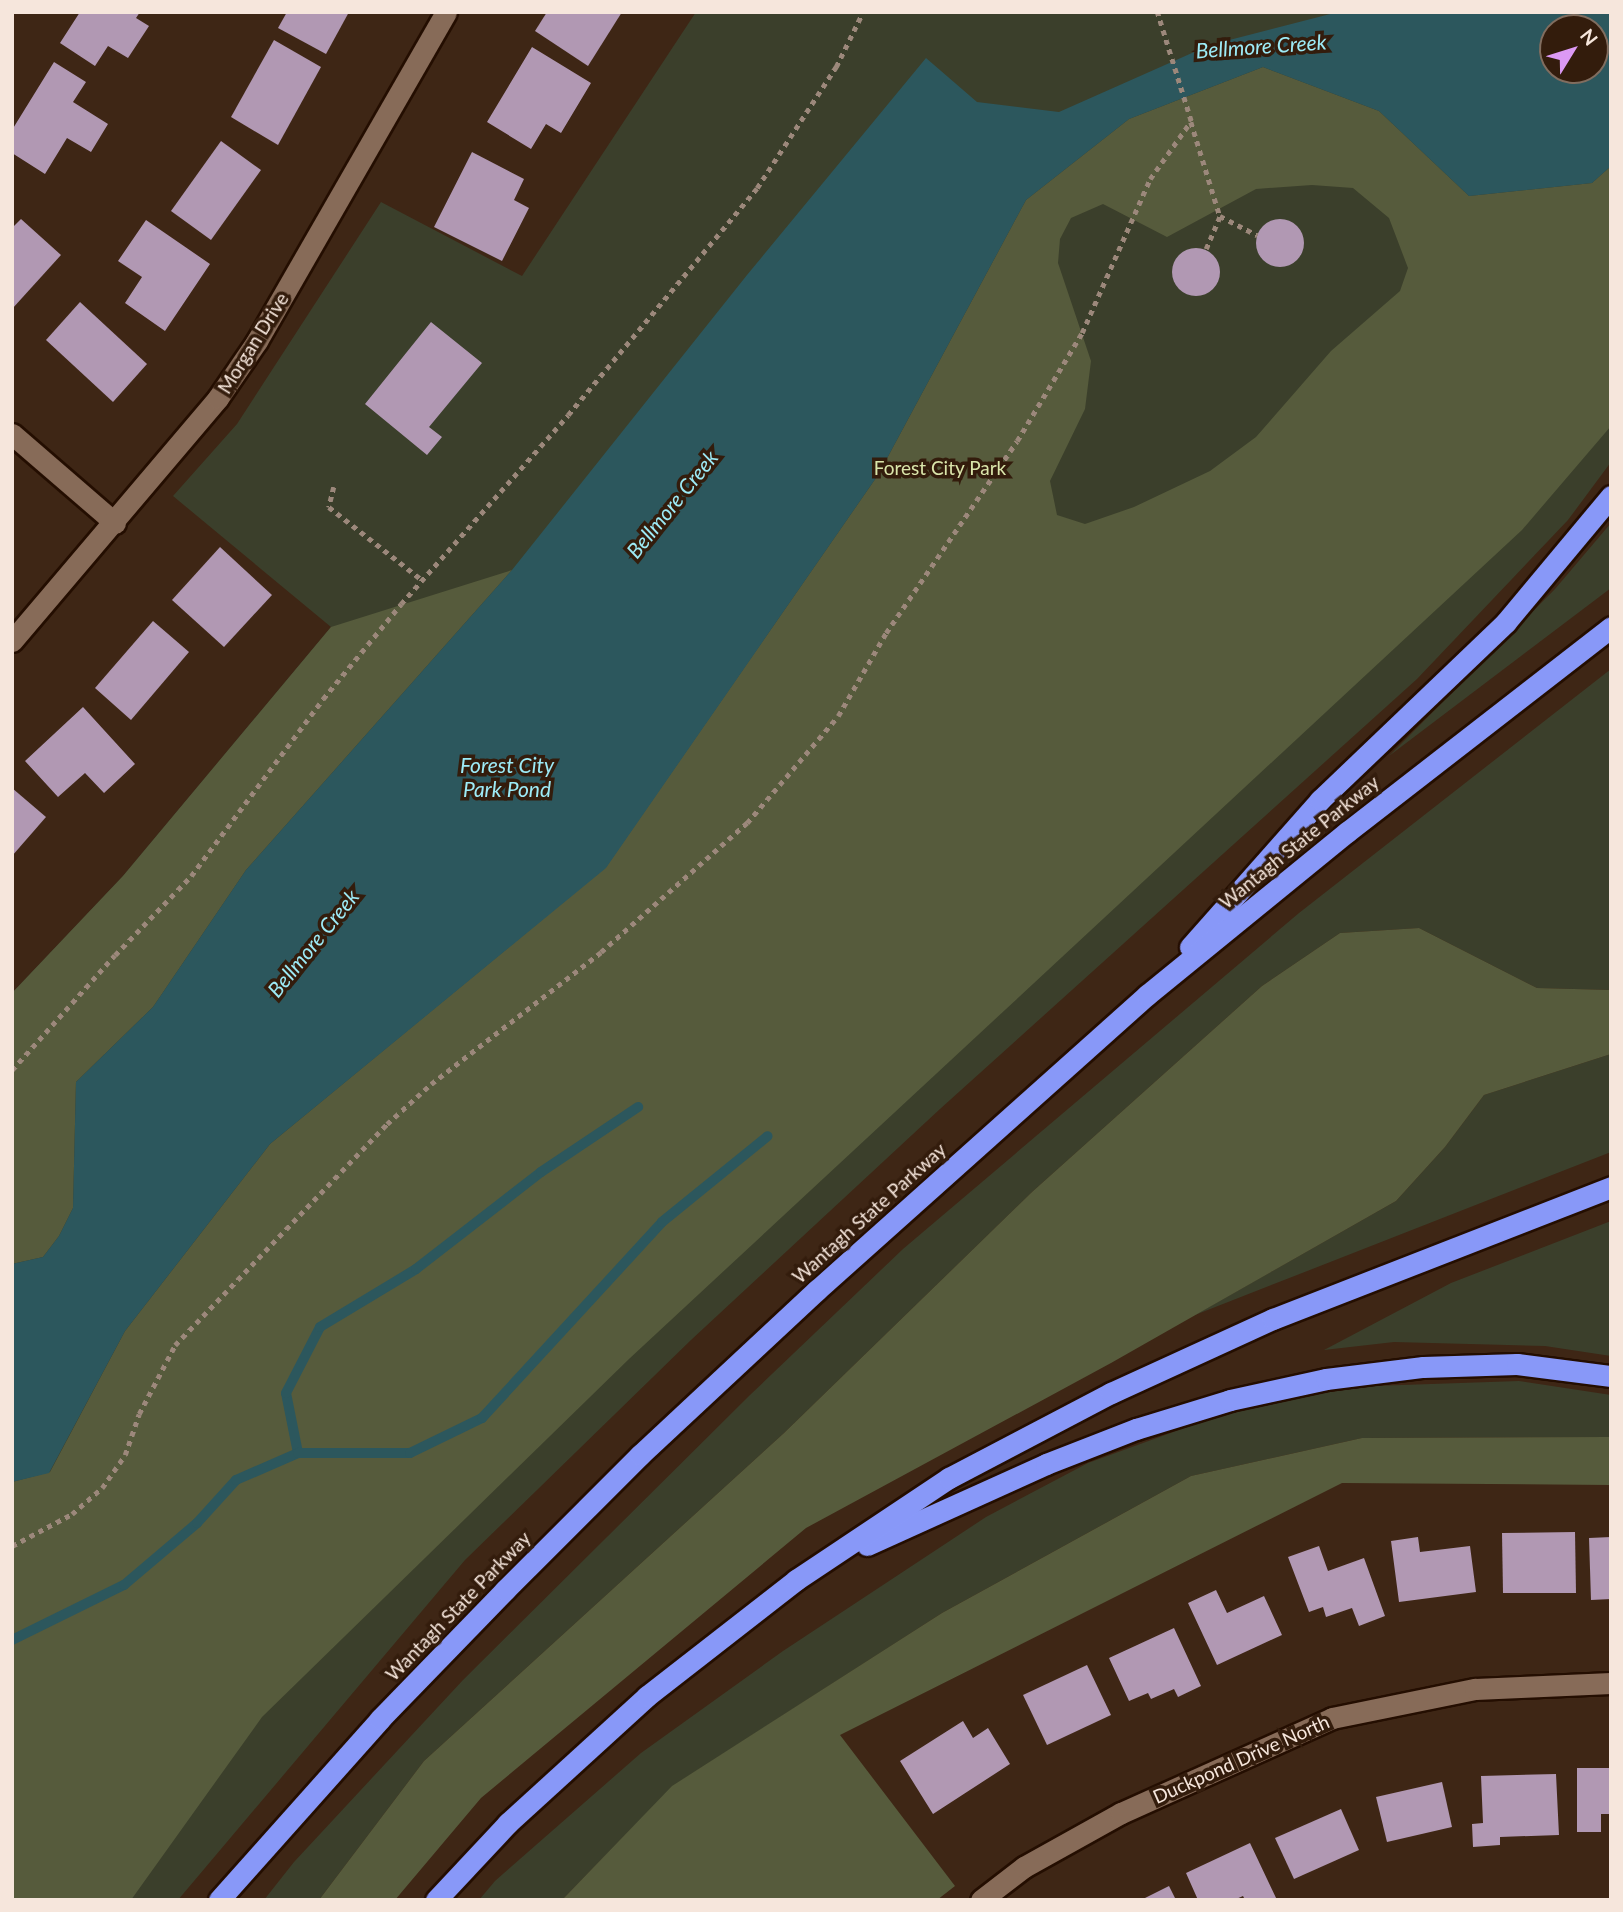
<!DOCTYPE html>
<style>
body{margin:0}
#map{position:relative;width:1623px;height:1912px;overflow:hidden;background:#3e2615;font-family:Lato,sans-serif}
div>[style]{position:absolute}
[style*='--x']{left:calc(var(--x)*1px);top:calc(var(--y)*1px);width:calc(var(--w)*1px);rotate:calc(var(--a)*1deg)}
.green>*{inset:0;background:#3b3f2b}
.forest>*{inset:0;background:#565b3c}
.water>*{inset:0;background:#2c575d}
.stream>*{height:10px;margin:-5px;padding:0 5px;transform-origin:5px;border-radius:5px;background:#2c575d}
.building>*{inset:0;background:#b198b3}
.round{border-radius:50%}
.path>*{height:4.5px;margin-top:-2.25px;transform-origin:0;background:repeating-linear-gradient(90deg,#9c887b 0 5px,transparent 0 10px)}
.roads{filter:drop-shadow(2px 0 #240e01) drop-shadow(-2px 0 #240e01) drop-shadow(0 2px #240e01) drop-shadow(0 -2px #240e01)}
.minor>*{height:21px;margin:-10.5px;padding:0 10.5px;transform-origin:10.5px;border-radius:10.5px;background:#876b58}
.highway>*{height:21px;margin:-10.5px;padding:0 10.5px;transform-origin:10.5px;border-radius:10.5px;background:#8898f8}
span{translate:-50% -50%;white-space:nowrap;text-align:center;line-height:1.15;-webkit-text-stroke:7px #331c0c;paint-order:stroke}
.street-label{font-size:19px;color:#f6e6dc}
.park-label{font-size:19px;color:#dae5aa}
.water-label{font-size:21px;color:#9debf7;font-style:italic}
.frame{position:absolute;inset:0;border:14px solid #f6e6dc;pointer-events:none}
.north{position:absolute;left:1539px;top:14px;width:70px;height:70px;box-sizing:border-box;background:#331c0c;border:2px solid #816d5f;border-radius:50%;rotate:52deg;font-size:19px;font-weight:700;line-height:28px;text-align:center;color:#f6e6dc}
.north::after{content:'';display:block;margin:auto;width:24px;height:32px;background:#dc99f4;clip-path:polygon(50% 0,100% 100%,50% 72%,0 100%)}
</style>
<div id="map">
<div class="green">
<i style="clip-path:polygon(evenodd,696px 12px,1611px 12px,1611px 462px,1568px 520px,1417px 679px,940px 1109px,691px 1340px,465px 1560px,178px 1900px,12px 1900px,12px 993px,123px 876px,331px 627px,173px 496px,237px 424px,381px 202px,522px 276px,696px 12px,1553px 28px,1595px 28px,1595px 70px,1553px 70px,1553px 28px)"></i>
<i style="clip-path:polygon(1611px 523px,1611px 588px,1389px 756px,1555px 589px)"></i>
<i style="clip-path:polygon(1611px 669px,1611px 990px,1537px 988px,1419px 928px,1340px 933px,1262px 986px,1032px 1192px,784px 1433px,424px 1761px,319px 1900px,264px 1900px,294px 1862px,463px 1680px,750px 1395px,903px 1249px,1299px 913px)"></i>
<i style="clip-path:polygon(1611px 1054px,1611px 1152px,1195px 1315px,1396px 1201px,1445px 1147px,1484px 1095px)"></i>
<i style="clip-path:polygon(1611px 1221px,1611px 1356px,1545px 1346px,1394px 1342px,1324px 1350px,1451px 1283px)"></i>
<i style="clip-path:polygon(1519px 1381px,1611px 1395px,1611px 1437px,1362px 1438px,1191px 1476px,942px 1613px,673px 1786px,562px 1900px,479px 1900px,495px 1881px,641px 1753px,783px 1651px,986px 1517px,1088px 1463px,1253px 1403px,1373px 1386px)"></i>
</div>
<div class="forest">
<i style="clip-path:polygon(evenodd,1263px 67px,1379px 111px,1469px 196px,1592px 183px,1611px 166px,1611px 426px,1522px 530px,629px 1359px,262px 1717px,131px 1900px,12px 1900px,12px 1482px,50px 1472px,125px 1331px,270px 1144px,606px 867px,878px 475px,1026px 200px,1129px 119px,1263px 67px,1312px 185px,1353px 188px,1389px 218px,1408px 268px,1400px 291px,1331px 351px,1256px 437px,1210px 471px,1134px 507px,1085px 524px,1057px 515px,1050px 481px,1085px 409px,1091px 361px,1058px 263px,1060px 239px,1071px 218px,1103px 204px,1167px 237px,1256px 189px,1312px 185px)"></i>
<i style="clip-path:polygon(512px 570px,246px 870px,153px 1007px,76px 1082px,73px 1208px,59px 1236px,43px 1257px,12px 1264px,12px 993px,123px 876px,331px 627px)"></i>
<i style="clip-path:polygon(1419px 928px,1537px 988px,1611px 990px,1611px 1054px,1484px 1095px,1445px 1147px,1396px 1201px,1111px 1363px,806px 1528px,481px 1798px,395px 1900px,319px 1900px,424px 1761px,784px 1433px,1032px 1192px,1262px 986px,1340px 933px)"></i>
<i style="clip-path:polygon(1611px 1437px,1611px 1485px,1342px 1483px,840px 1735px,955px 1886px,937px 1900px,562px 1900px,672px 1786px,942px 1613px,1191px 1476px,1362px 1438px)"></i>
</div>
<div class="water">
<i style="clip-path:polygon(evenodd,1338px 12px,1611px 12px,1611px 166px,1592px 183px,1469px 196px,1379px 111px,1263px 67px,1129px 119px,1026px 200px,878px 475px,606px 868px,270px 1144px,125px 1331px,49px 1473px,12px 1482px,12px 1264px,43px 1257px,59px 1236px,73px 1208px,76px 1082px,153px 1007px,246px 870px,512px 570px,747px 275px,926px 58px,977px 102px,1059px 112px,1210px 45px,1338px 12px,1553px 28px,1595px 28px,1595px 70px,1553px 70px,1553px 28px)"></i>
</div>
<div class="stream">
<i style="--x:298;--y:1453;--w:61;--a:-101.3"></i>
<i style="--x:286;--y:1393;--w:74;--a:-62.7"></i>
<i style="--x:320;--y:1327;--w:112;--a:-31.1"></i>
<i style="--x:416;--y:1269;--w:158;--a:-37.8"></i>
<i style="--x:541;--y:1172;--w:117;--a:-33.8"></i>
<i style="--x:12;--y:1640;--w:125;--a:-26.2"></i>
<i style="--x:124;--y:1585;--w:96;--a:-40.3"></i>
<i style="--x:197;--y:1523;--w:58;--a:-47.8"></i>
<i style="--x:236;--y:1480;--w:68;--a:-23.5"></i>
<i style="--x:298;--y:1453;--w:112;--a:0"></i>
<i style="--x:410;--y:1453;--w:80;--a:-25.9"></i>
<i style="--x:482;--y:1418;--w:266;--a:-47.4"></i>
<i style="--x:662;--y:1222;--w:136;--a:-39.1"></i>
</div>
<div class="building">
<i style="clip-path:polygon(80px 12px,140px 12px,136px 18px,149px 26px,128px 58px,108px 46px,95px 66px,60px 43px)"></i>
<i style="clip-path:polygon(287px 12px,349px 12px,326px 54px,278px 28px)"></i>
<i style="clip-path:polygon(547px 12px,622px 12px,588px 66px,535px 31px)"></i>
<i style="clip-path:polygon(274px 40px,321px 67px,278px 145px,231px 117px)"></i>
<i style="clip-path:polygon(532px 47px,591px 83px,561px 133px,546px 124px,531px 149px,487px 122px)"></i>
<i style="clip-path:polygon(54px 62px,86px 82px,73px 102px,108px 124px,91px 152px,67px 138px,45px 174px,12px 153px,12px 130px)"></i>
<i style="clip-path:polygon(221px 141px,261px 170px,211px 240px,171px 211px)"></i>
<i style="clip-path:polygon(472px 152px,524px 179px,514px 200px,529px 208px,502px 261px,434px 227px)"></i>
<i style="clip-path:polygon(21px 219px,61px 255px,12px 309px,12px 228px)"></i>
<i class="round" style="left:1256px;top:219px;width:48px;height:48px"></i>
<i style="clip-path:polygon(146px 220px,210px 264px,165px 331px,125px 303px,142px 277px,118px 261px)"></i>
<i class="round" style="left:1172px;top:248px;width:48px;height:48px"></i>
<i style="clip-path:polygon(80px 302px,147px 364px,113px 402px,46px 340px)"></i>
<i style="clip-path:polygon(431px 322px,482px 363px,429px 427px,442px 437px,427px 455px,365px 404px)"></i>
<i style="clip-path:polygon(220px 547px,272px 595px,224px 647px,172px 600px)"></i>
<i style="clip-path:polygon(153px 621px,189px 652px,131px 720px,95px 688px)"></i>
<i style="clip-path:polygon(83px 707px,135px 764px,104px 793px,85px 773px,58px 797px,25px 761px)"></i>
<i style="clip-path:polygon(12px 788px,46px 817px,12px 856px)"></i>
<i style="clip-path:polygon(1575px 1532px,1576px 1593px,1503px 1593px,1502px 1533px)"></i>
<i style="clip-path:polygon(1418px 1537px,1420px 1552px,1470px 1546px,1476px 1592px,1399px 1602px,1391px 1541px)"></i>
<i style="clip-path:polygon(1611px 1537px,1611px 1599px,1591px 1600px,1589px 1538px)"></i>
<i style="clip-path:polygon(1319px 1546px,1328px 1571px,1364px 1558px,1385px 1616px,1359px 1626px,1352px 1608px,1326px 1617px,1323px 1607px,1309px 1612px,1288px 1557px)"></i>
<i style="clip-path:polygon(1216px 1590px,1227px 1613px,1264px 1596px,1282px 1635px,1217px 1665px,1188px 1603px)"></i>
<i style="clip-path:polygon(1174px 1628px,1201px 1686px,1178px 1697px,1174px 1689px,1151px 1699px,1148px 1693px,1129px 1701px,1109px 1658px)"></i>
<i style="clip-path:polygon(1087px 1665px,1111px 1715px,1047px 1745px,1023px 1695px)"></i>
<i style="clip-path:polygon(963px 1721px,973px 1738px,988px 1728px,1010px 1764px,933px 1814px,900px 1761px)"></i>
<i style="clip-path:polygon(1577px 1768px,1611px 1768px,1611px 1814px,1601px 1814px,1601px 1832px,1577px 1832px)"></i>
<i style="clip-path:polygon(1556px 1774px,1559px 1835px,1500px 1837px,1500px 1845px,1473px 1847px,1472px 1824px,1483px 1823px,1481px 1776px)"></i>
<i style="clip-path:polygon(1442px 1782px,1452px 1827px,1387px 1842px,1376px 1797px)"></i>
<i style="clip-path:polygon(1341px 1809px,1359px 1850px,1294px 1879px,1275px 1838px)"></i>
<i style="clip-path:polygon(1250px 1843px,1277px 1900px,1245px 1900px,1243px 1896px,1234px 1900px,1198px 1900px,1186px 1873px)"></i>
<i style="clip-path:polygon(1169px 1886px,1176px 1900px,1141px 1900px)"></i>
</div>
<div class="path">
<i style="--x:1191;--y:122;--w:98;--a:72.9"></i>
<i style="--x:1206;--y:249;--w:36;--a:-67"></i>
<i style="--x:1220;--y:216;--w:42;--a:27.2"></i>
<i style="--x:334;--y:487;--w:21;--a:104"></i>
<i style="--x:329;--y:507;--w:118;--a:38.1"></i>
<i style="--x:12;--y:1070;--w:154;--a:-48.2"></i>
<i style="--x:115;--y:955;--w:110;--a:-46.1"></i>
<i style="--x:191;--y:876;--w:221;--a:-53.3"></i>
<i style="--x:323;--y:699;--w:123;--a:-50.6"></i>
<i style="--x:401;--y:604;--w:252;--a:-48.5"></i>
<i style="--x:568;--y:415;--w:295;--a:-50.2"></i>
<i style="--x:757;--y:188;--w:145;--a:-56.9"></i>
<i style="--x:836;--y:67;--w:61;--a:-63.9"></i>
<i style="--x:12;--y:1546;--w:68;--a:-28.1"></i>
<i style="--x:72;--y:1514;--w:40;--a:-41"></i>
<i style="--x:102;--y:1488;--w:40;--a:-55.1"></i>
<i style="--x:125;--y:1455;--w:43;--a:-71.1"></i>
<i style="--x:139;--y:1414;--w:78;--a:-62.4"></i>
<i style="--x:175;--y:1345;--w:306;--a:-46.2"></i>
<i style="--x:387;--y:1124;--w:59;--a:-42.3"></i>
<i style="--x:431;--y:1084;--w:215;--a:-37.8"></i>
<i style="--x:601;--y:952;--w:195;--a:-41.5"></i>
<i style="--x:747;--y:823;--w:140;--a:-49.6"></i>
<i style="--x:838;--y:716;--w:96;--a:-60"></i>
<i style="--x:886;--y:633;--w:232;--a:-55.7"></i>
<i style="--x:1017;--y:441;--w:126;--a:-59"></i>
<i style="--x:1082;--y:333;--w:168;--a:-66.2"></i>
<i style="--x:1150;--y:179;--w:71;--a:-54.7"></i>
<i style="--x:1191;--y:121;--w:114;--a:-107.3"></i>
</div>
<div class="roads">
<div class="minor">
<i style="--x:12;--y:434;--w:136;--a:40.8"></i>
<i style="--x:12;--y:641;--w:319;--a:-49.7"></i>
<i style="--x:218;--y:398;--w:69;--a:-55.6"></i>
<i style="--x:257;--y:341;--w:379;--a:-60.1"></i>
<i style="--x:981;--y:1900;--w:54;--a:-37.5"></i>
<i style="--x:1024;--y:1867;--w:111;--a:-29.1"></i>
<i style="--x:1121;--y:1813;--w:231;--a:-24.2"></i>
<i style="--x:1332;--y:1718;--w:146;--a:-11.5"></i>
<i style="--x:1475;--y:1689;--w:136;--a:-2.5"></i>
</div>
<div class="highway">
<i style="--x:1190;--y:947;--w:196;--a:-48.5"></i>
<i style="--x:1320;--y:800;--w:257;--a:-43.7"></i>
<i style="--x:1506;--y:622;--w:164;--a:-50.2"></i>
<i style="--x:867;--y:1545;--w:196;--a:-24.3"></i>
<i style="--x:1046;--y:1464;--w:97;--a:-21.3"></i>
<i style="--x:1136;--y:1429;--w:98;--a:-17.1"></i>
<i style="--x:1230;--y:1400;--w:98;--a:-12.3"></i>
<i style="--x:1326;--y:1379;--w:98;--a:-7.1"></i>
<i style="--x:1423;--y:1367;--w:94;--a:-1.8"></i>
<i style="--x:1517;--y:1364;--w:95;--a:7.3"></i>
<i style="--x:219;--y:1900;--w:242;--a:-48.3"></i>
<i style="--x:380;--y:1719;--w:180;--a:-45.9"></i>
<i style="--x:505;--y:1590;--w:191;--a:-45"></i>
<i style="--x:640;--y:1455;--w:242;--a:-43"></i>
<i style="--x:817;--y:1290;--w:443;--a:-41.8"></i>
<i style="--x:1147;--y:995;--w:258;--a:-39.2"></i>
<i style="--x:1347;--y:832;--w:334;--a:-37.8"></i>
<i style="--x:436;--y:1900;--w:105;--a:-46.9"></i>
<i style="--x:508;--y:1823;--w:188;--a:-42.4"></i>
<i style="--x:647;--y:1696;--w:189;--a:-37.9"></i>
<i style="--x:796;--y:1580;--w:184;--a:-33.7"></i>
<i style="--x:949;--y:1478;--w:183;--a:-27.7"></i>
<i style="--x:1111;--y:1393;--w:178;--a:-24.6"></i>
<i style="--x:1273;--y:1319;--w:363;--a:-21.3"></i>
</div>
</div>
<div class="street-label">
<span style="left:253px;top:343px;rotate:-58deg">Morgan Drive</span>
<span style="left:1299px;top:842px;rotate:-39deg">Wantagh State Parkway</span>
<span style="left:869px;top:1213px;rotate:-42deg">Wantagh State Parkway</span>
<span style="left:458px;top:1606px;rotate:-46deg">Wantagh State Parkway</span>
<span style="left:1241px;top:1759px;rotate:-24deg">Duckpond Drive North</span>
</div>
<div class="park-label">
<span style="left:940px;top:468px">Forest City Park</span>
</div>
<div class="water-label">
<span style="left:1261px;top:46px;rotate:-4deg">Bellmore Creek</span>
<span style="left:672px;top:504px;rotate:-51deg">Bellmore Creek</span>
<span style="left:507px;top:777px">Forest City<br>Park Pond</span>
<span style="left:313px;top:943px;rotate:-51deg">Bellmore Creek</span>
</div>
<div class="frame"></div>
<div class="north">N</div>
</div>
